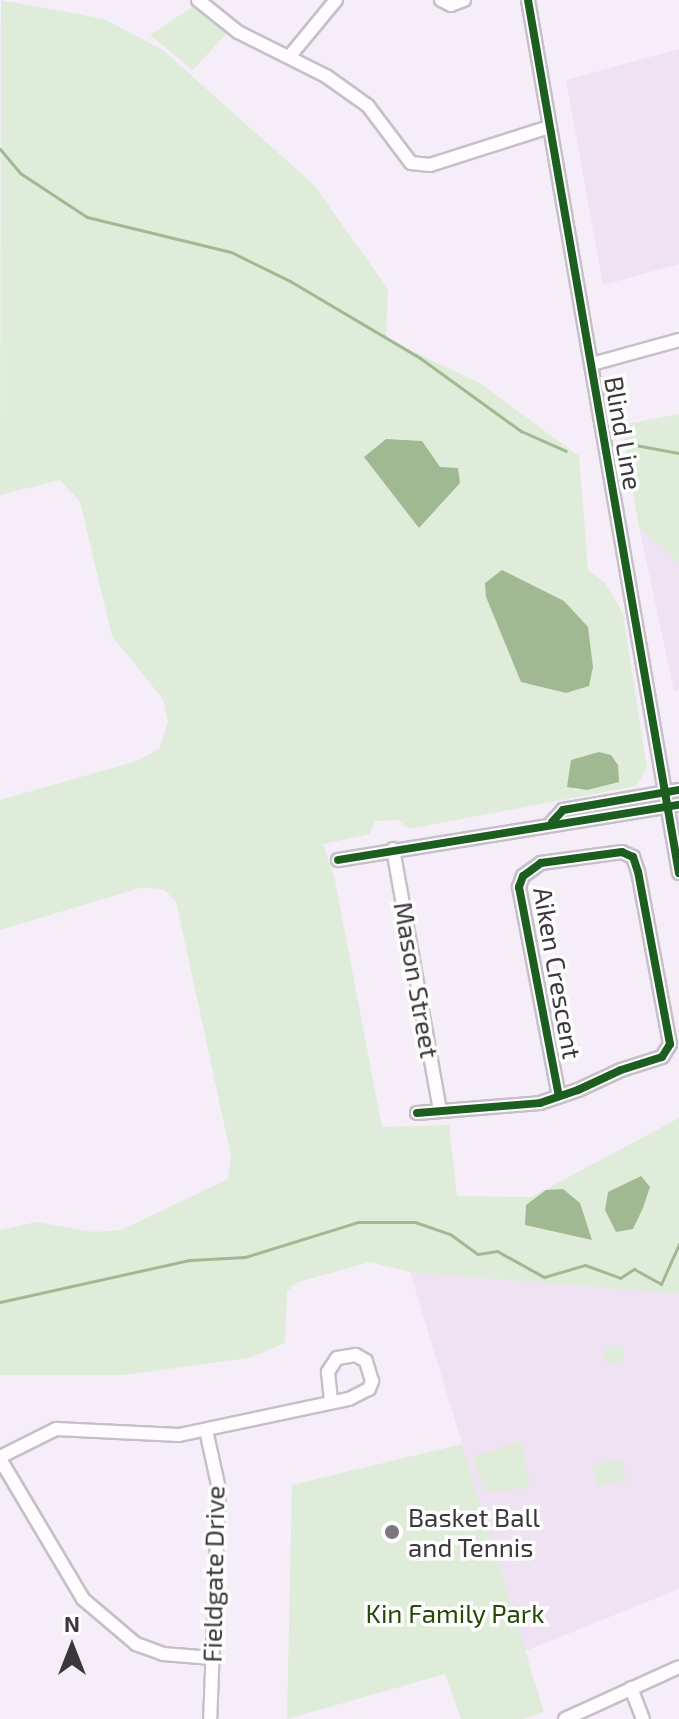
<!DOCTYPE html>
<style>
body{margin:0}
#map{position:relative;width:679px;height:1719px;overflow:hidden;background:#f5eef8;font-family:"Exo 2",sans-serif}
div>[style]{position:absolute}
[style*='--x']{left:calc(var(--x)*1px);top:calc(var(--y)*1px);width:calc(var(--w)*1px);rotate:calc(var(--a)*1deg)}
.built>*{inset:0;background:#eee2f3}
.green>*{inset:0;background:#dfecd9}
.round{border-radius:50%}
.water>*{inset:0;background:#a0b993}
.stream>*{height:3px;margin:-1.5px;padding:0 1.5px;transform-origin:1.5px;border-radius:1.5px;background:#a0b993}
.roads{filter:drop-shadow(2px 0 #c5c0c8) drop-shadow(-2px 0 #c5c0c8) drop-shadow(0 2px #c5c0c8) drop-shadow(0 -2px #c5c0c8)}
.minor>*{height:12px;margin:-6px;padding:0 6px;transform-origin:6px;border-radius:6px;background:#fefcfe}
.cycleway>*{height:8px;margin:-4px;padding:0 4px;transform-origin:4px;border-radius:4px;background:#1b5e20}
.dots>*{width:22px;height:22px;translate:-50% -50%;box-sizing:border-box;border:4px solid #fdfdfd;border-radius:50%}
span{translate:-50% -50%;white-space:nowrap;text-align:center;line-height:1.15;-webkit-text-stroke:7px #fdfdfd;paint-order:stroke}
.street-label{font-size:26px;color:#3c373d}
.poi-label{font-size:26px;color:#3c373d}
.left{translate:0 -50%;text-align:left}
.park-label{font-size:26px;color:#234808}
.north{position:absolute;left:32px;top:1607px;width:80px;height:80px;-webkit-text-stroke:6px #fdfdfd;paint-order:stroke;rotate:0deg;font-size:22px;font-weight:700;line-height:32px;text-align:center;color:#3c373d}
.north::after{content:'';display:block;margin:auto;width:28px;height:36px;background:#3c373d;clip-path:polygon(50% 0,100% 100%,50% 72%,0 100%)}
</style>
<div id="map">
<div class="built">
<i style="clip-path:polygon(679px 49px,679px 264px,603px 285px,566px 80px)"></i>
<i style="clip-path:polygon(639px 527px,679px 563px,679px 689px,674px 691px)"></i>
<i style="clip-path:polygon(410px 1272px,679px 1294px,679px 1589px,525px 1651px)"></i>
</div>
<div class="green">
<i style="clip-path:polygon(evenodd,1px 0,104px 19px,163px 50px,314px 185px,388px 289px,386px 339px,480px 383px,579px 456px,588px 570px,606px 584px,623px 614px,647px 768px,636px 786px,409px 829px,398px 820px,375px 821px,370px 834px,323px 844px,335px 880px,382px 1127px,449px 1125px,457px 1196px,531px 1197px,679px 1118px,679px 1294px,410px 1272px,370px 1262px,298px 1282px,287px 1291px,285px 1343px,249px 1358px,124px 1375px,0 1375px,0 1230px,36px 1222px,94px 1232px,121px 1230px,228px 1179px,231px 1156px,176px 901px,164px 890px,143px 887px,0 930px,0 800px,137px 761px,159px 749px,168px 722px,163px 699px,112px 636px,80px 502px,60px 480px,0 495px,1px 0,486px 597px,566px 693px,521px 682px,486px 597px,1px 0,583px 755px,618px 782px,574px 791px,583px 755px)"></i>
<i style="clip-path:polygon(192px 7px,227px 33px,193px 70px,150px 35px)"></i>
<i style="clip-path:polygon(679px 414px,679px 563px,639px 527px,621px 425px)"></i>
<i class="round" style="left:604px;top:1345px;width:20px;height:20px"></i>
<i style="clip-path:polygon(521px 1441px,530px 1487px,485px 1493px,473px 1457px)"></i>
<i style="clip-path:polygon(462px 1444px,544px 1712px,524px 1719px,461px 1719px,445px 1674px,287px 1719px,292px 1485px)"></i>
<i style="clip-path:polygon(622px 1459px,626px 1480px,597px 1486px,593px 1465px)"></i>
</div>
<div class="water">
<i style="clip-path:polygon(386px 439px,422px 441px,440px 467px,458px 468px,460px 483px,419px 528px,364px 457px)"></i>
<i style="clip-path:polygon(502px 570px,564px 601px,588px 627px,593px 667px,589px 686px,566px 693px,521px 682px,486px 597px,485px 583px)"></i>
<i style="clip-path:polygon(599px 752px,611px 755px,618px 765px,619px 782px,587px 790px,567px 787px,571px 760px)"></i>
<i style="clip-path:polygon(641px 1176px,650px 1187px,643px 1208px,633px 1229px,616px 1232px,605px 1210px,608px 1192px)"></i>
<i style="clip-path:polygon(563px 1189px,580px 1203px,592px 1240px,525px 1225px,526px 1205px,546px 1190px)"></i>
</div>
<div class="stream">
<i style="--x:0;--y:149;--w:31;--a:50"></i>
<i style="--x:20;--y:173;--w:80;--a:33.3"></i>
<i style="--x:87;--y:217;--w:148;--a:13.7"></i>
<i style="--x:231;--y:252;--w:66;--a:26.2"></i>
<i style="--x:290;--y:281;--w:151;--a:30.6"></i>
<i style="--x:420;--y:358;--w:125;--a:35.9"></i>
<i style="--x:521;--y:431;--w:49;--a:24"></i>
<i style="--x:635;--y:445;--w:45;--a:10.3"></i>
<i style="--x:0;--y:1302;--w:195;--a:-12.5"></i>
<i style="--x:190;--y:1260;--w:55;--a:-3.1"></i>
<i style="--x:245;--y:1257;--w:118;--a:-17.2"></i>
<i style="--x:358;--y:1222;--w:57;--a:0"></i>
<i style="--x:415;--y:1222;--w:37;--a:19"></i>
<i style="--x:450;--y:1234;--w:34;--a:36"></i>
<i style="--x:478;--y:1254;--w:19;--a:-9"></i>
<i style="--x:497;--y:1251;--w:54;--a:29"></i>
<i style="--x:544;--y:1277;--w:43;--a:-16.3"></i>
<i style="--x:585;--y:1265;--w:37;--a:20"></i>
<i style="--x:620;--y:1278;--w:17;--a:-33"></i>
<i style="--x:634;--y:1269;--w:31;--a:29"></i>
<i style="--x:661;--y:1284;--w:44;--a:-65.8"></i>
</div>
<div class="roads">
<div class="minor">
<i style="--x:198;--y:0;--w:51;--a:38.7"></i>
<i style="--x:238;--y:32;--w:98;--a:26.6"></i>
<i style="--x:326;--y:76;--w:52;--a:35.5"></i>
<i style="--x:368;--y:106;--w:71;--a:53"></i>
<i style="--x:411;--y:163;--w:19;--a:6"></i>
<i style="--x:430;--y:165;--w:125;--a:-17.7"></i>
<i style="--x:441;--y:0;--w:11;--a:27"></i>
<i style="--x:451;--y:5;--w:14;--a:-21"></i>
<i style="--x:528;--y:0;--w:886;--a:80.19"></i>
<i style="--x:289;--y:57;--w:74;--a:-50.5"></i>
<i style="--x:592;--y:364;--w:90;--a:-15.4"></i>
<i style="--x:552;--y:822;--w:16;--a:-47"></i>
<i style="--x:563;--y:810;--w:118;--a:-9.8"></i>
<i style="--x:393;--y:849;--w:266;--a:79.8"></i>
<i style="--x:338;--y:860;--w:345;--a:-9.2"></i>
<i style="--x:417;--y:1113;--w:123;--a:-4.6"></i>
<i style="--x:540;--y:1103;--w:40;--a:-18.9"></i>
<i style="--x:578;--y:1090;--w:47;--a:-24.9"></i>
<i style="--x:621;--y:1070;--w:43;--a:-17.6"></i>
<i style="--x:662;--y:1057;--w:15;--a:-58"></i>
<i style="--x:670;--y:1044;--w:175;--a:-100.5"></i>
<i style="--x:638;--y:872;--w:16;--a:-108"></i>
<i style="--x:633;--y:857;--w:12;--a:-156"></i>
<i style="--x:622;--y:852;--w:82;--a:172.3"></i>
<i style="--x:541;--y:863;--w:22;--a:144"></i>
<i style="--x:523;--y:876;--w:12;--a:110"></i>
<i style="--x:519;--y:887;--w:213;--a:79.2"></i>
<i style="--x:206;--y:1430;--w:60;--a:77.6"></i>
<i style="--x:219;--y:1489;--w:230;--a:92.2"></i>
<i style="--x:0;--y:1457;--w:63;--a:-26.6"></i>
<i style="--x:56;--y:1429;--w:123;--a:2.8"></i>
<i style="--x:179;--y:1435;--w:174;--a:-12"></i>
<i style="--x:349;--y:1399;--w:22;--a:-27"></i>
<i style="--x:369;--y:1389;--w:9;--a:-69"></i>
<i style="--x:372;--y:1381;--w:21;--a:-107"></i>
<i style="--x:366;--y:1361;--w:12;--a:-149"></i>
<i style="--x:356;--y:1355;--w:19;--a:171"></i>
<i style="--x:337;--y:1358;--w:17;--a:123"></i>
<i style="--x:328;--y:1372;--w:27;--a:84"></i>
<i style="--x:0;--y:1459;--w:163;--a:59.3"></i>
<i style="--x:83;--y:1599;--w:70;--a:40.3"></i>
<i style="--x:136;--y:1644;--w:29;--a:20"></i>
<i style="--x:163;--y:1654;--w:49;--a:4.7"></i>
<i style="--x:631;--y:1688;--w:33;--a:69"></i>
<i style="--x:565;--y:1719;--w:125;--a:-24.5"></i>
</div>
</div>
<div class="cycleway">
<i style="--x:528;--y:0;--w:886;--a:80.19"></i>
<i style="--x:552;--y:822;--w:16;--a:-47"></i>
<i style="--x:563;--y:810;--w:118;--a:-9.8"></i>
<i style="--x:338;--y:860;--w:345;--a:-9.2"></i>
<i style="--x:417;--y:1113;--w:123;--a:-4.6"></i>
<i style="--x:540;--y:1103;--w:40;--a:-18.9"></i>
<i style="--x:578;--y:1090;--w:47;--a:-24.9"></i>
<i style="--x:621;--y:1070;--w:43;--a:-17.6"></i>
<i style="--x:662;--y:1057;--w:15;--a:-58"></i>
<i style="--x:670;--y:1044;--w:175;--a:-100.5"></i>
<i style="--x:638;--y:872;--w:16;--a:-108"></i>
<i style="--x:633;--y:857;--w:12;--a:-156"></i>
<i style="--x:622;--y:852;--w:82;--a:172.3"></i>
<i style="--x:541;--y:863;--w:22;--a:144"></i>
<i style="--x:523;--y:876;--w:12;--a:110"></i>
<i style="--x:519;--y:887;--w:213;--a:79.2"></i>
</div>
<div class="dots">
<i style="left:392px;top:1532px;background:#7d777e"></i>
</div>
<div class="street-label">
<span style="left:624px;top:433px;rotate:80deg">Blind Line</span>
<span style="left:558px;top:973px;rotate:80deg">Aiken Crescent</span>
<span style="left:417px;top:980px;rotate:80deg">Mason Street</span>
<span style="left:213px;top:1574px;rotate:-89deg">Fieldgate Drive</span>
</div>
<div class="poi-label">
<span class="left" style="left:408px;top:1532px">Basket Ball<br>and Tennis</span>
</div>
<div class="park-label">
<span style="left:455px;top:1613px">Kin Family Park</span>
</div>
<div class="north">N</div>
</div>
